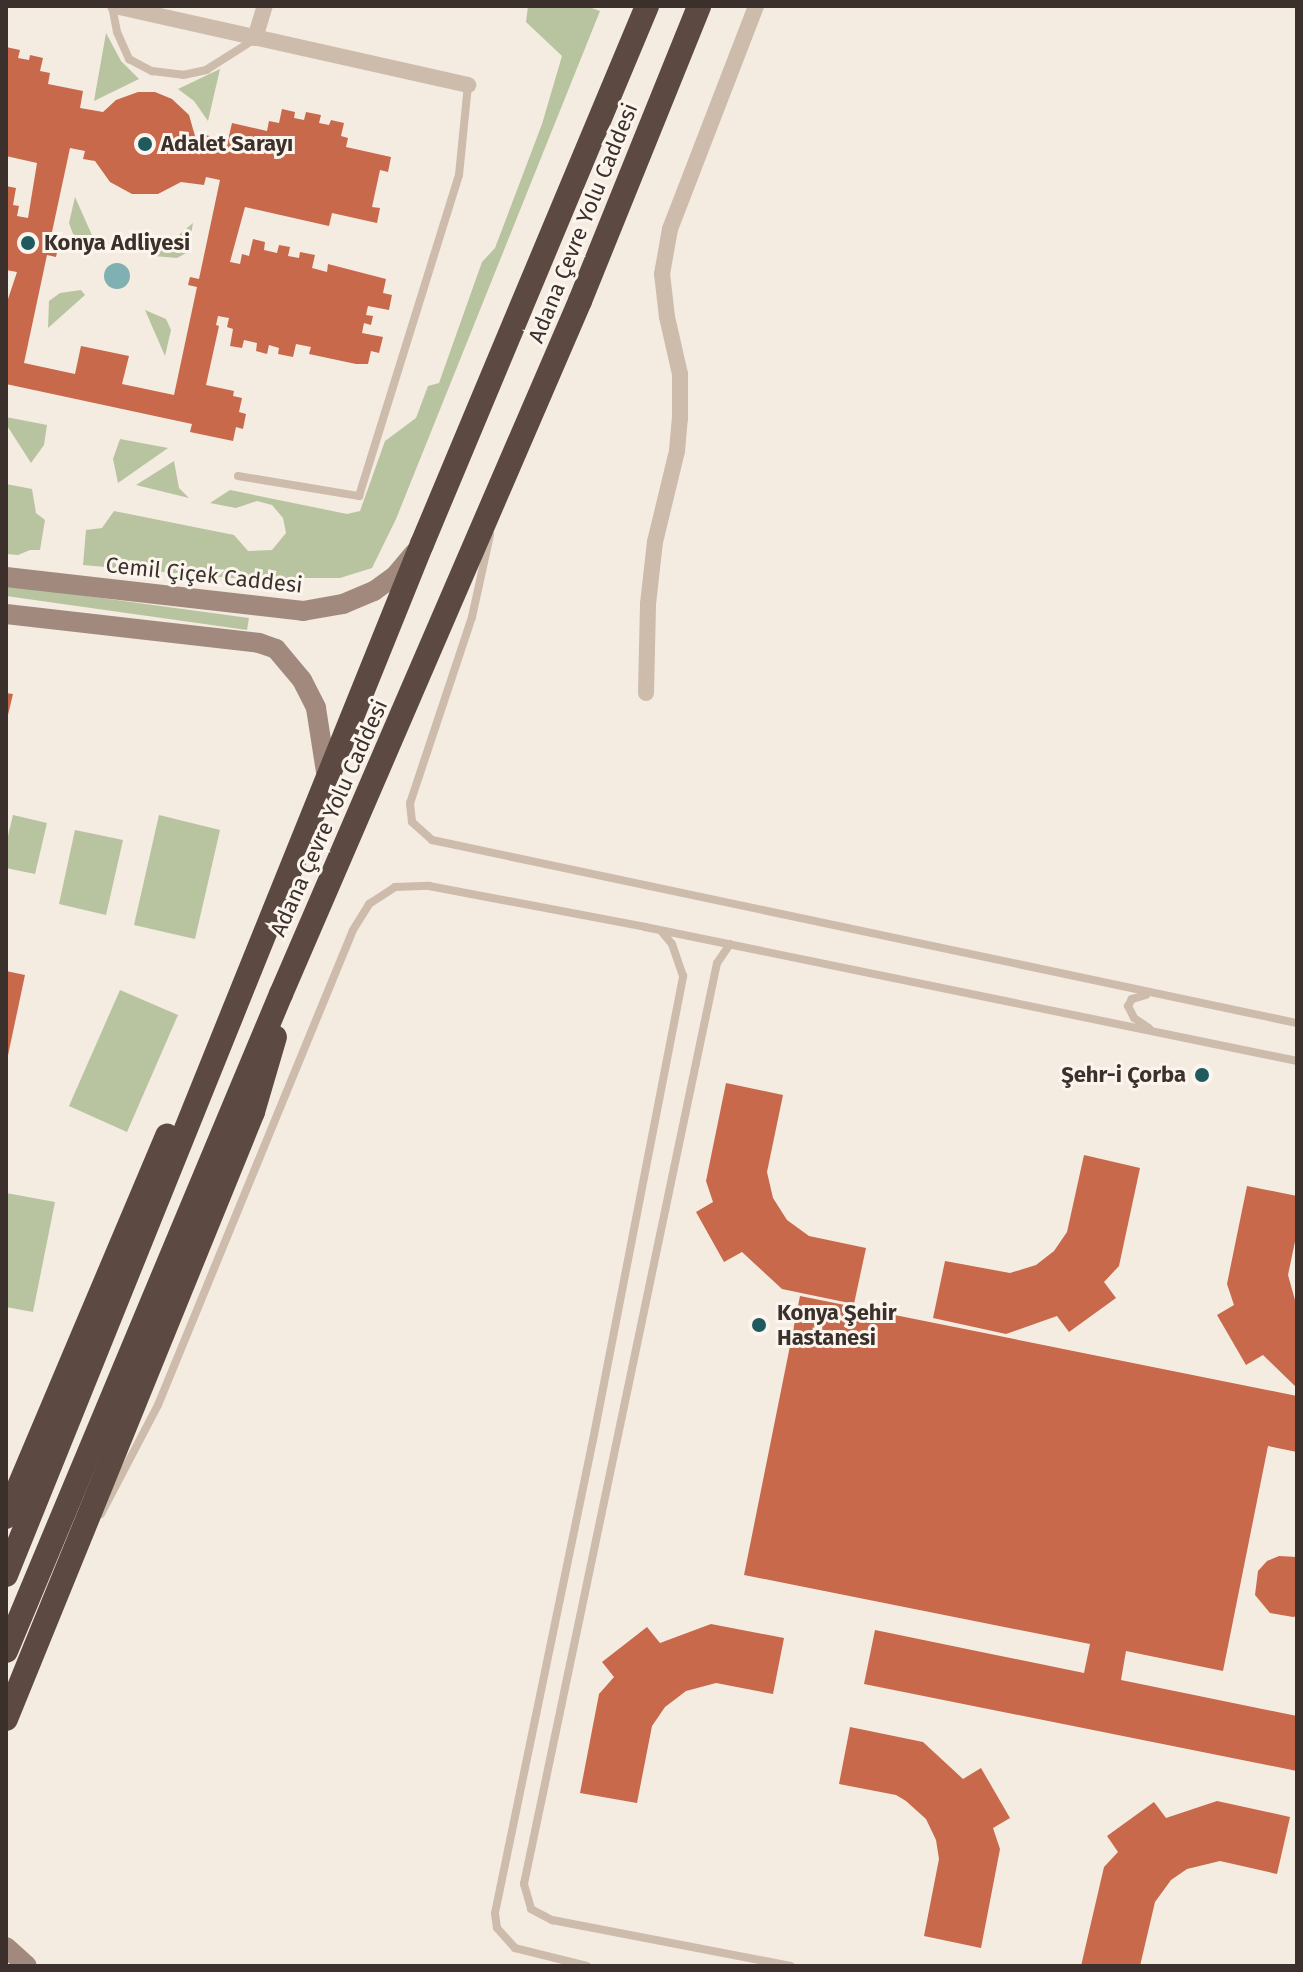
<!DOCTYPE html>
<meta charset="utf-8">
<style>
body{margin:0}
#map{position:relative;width:1303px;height:1972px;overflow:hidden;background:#f4ebe1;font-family:"Fira Sans",sans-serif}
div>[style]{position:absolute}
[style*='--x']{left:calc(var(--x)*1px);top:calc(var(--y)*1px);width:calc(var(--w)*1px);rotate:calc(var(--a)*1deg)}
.green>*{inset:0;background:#b8c4a0}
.water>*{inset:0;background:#7fb0b2}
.round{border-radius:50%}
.building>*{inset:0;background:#c8694b}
.lane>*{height:8px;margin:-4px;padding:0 4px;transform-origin:4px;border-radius:4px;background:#cdbbac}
.street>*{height:16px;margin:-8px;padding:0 8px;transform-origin:8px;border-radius:8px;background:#cdbbac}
.secondary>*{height:20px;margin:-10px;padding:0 10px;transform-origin:10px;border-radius:10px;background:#a18a7d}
.highway>*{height:24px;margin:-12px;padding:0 12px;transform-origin:12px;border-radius:12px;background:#5c4a42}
.dots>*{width:22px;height:22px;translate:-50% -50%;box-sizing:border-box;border:4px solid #fbf5ee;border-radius:50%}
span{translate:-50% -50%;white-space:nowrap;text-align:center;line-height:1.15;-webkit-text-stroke:6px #fbf5ee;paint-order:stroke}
.poi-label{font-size:22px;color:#3b302b;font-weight:700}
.left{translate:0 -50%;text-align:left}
.right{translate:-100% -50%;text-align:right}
.street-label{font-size:22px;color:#3b302b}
.frame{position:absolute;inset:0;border:8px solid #3b302b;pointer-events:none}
</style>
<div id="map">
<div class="green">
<i style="clip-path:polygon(528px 6px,586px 6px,600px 11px,396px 519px,372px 568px,340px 578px,232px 578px,83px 565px,86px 530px,102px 528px,114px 511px,234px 535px,248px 551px,272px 550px,286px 533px,283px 518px,272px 505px,257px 501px,236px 508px,210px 503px,230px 490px,347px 514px,360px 511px,385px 441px,416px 418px,428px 386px,439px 383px,482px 262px,495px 248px,542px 124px,562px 56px,526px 22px)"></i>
<i style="clip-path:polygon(106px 33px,121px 61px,139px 79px,94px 101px)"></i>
<i style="clip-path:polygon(220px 69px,208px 121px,194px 101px,178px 89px)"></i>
<i style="clip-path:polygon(75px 197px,95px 242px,92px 244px,73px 234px,69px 223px)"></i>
<i style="clip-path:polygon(193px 223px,188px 252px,177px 258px,154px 256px)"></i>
<i style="clip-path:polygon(81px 290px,85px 295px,48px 328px,49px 301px,60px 293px)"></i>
<i style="clip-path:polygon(145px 310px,166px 319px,171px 330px,165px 356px)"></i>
<i style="clip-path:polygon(6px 417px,47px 425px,44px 445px,31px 463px,6px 424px)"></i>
<i style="clip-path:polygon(120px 439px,168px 448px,118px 483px,113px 459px)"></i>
<i style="clip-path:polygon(174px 461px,179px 488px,189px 498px,136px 485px)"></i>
<i style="clip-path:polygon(6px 484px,32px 489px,36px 513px,45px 520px,40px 550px,30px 550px,18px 555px,6px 554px)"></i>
<i style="clip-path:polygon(6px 585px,249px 618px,247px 630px,6px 596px)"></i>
<i style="clip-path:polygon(13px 815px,47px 823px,35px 874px,6px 868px,6px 844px)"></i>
<i style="clip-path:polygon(159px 815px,220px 830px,195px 939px,134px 925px)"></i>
<i style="clip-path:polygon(75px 830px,123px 840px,106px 915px,59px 904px)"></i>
<i style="clip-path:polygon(120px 990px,178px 1015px,127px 1132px,69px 1106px)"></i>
<i style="clip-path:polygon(6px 1193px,55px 1202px,33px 1312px,6px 1307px)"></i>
</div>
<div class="water">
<i class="round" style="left:104px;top:263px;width:26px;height:26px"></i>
</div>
<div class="building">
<i style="clip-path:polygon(evenodd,6px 47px,20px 50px,18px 58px,29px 60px,30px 55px,43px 58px,40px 71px,50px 73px,48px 84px,83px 91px,80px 108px,103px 112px,116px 100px,138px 92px,155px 92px,172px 99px,189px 115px,197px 143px,204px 143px,205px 135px,228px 140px,232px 123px,267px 131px,269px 121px,279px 123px,282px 109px,295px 112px,294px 118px,304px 120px,306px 112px,321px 115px,319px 123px,329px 125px,331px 120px,344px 123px,341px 136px,348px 138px,346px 147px,391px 157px,388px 172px,380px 170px,372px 207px,380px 208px,377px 223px,332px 213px,329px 226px,245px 207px,230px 262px,240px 264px,242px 254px,249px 256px,253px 239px,265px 242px,264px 250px,277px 253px,279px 245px,290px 247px,288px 256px,299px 258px,300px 252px,315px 255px,312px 268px,327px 272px,328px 264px,386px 279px,383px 293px,392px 295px,389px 310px,368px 306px,366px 315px,373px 316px,371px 325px,364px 323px,362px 333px,383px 337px,379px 353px,371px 351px,368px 364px,356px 364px,309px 354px,311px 347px,296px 344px,293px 357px,278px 354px,279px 348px,269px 345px,267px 354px,256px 351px,257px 343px,244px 340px,242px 348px,230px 346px,233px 329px,227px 327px,229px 318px,218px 316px,216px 325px,219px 326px,206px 385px,234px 391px,233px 396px,242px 398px,239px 412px,246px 414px,243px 429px,236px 427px,233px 441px,190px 432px,192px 424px,6px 384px,6px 305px,17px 272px,6px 270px,6px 186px,16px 188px,13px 205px,19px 206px,17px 216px,28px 218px,37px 163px,6px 156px,6px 47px,70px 148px,85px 151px,83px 159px,95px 161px,110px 182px,132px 194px,158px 194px,181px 182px,204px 185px,206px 177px,220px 180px,199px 279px,190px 277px,188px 285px,197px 287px,174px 395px,122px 384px,129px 356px,81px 346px,75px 374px,24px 363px,47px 255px,56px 257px,58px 248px,49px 246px,70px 148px)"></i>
<i style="clip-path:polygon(6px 693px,13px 694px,7px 719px,6px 719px)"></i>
<i style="clip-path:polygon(6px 971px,25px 975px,7px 1060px,6px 1060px)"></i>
<i style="clip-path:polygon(726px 1083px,783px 1095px,767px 1172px,773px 1198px,787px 1220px,809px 1236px,866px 1248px,854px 1304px,782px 1289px,742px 1252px,724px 1262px,696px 1212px,713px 1202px,706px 1181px)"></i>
<i style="clip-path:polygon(1084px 1155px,1140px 1168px,1119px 1266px,1104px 1282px,1116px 1298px,1069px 1332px,1057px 1316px,1006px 1334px,933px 1318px,945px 1261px,1010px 1273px,1036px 1265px,1054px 1251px,1067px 1232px)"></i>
<i style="clip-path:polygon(1247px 1186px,1297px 1196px,1297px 1232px,1288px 1275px,1297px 1307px,1297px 1388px,1263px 1355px,1246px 1365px,1217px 1315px,1234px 1305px,1227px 1284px)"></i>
<i style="clip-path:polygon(800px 1296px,1297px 1396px,1297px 1452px,1268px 1446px,1223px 1671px,1126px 1651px,1121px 1680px,1297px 1716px,1297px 1771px,864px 1684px,875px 1630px,1084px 1673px,1090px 1644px,744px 1575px)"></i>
<i style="clip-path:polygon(1279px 1556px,1297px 1557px,1297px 1616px,1293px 1617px,1270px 1613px,1255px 1595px,1258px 1571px,1267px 1561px)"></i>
<i style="clip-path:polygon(711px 1624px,784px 1638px,773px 1694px,716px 1683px,686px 1691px,665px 1707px,652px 1726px,637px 1803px,580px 1793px,599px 1694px,614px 1677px,602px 1662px,647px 1627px,660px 1643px)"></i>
<i style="clip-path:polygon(850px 1727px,923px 1742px,963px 1779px,981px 1768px,1010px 1818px,993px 1828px,1000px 1849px,981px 1948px,924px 1936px,939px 1859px,936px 1840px,926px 1819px,906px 1801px,896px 1795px,839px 1784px)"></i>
<i style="clip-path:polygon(1217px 1801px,1290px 1817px,1277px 1874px,1220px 1861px,1187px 1869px,1171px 1880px,1155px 1902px,1140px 1966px,1081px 1966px,1104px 1867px,1118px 1852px,1107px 1836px,1154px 1802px,1166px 1818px)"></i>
</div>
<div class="lane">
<i style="--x:112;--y:6;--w:26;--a:79"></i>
<i style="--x:117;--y:32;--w:30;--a:66"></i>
<i style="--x:129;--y:59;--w:26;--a:28"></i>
<i style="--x:152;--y:71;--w:31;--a:7"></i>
<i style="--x:183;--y:75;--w:24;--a:-12"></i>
<i style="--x:206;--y:70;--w:58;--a:-32.3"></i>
<i style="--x:238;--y:476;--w:123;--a:9.4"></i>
<i style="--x:359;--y:496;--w:336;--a:-72.7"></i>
<i style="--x:459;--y:175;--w:90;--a:-84.3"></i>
<i style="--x:490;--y:535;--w:84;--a:102.4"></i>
<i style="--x:472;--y:617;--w:196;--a:108.4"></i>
<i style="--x:410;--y:803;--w:19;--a:84"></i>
<i style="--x:412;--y:822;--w:27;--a:42"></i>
<i style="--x:432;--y:840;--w:884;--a:11.95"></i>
<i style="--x:730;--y:944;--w:23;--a:124"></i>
<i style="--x:717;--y:963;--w:941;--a:101.84"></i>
<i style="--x:524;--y:1884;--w:26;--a:74"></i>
<i style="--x:531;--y:1909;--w:24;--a:28"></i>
<i style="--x:552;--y:1920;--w:243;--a:10.9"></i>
<i style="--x:1146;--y:995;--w:15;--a:164"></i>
<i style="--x:1132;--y:999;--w:8;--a:120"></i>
<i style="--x:1128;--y:1006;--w:13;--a:63"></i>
<i style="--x:1134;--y:1018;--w:18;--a:34"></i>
<i style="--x:101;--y:1514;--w:123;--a:-62.4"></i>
<i style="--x:158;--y:1405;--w:513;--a:-67.68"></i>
<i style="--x:353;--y:930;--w:31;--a:-58"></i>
<i style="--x:369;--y:904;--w:31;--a:-33"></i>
<i style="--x:395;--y:887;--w:34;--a:-2"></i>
<i style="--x:429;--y:886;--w:220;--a:10.7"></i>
<i style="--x:645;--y:927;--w:666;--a:11.61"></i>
<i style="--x:587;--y:1966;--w:74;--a:-166"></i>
<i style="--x:515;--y:1948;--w:27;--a:-132"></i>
<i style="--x:497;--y:1928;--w:15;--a:-98"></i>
<i style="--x:495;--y:1913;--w:483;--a:-78.3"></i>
<i style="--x:593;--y:1440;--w:473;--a:-79"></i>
<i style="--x:683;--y:976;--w:34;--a:-109"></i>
<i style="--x:672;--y:944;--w:17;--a:-130"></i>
</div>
<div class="street">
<i style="--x:115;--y:6;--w:362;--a:12.6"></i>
<i style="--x:255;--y:38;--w:34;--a:-73"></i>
<i style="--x:646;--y:693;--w:89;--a:-88.7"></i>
<i style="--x:648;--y:604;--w:62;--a:-83.6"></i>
<i style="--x:655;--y:542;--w:94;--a:-76.4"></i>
<i style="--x:677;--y:451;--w:32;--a:-85"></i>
<i style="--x:680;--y:419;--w:45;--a:-90"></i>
<i style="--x:680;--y:374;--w:58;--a:-102.8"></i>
<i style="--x:667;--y:317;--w:43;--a:-96.6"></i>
<i style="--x:662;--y:274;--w:46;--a:-79.9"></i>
<i style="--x:670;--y:229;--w:239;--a:-68.9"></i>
</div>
<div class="secondary">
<i style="--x:6;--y:577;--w:299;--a:6.5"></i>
<i style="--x:303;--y:611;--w:41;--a:-9.9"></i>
<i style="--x:343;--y:604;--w:34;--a:-23"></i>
<i style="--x:374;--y:591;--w:26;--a:-36"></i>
<i style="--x:395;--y:576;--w:30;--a:-50"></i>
<i style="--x:6;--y:614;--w:255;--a:6.5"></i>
<i style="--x:259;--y:643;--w:18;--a:19"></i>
<i style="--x:276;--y:649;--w:40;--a:50"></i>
<i style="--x:302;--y:680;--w:31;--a:63"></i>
<i style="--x:316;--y:708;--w:71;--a:81.1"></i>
<i style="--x:6;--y:1947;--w:28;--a:42"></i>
</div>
<div class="highway">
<i style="--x:6;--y:1517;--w:414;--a:-67.1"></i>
<i style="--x:6;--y:1575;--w:1112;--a:-68.03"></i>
<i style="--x:422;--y:544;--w:583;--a:-67.3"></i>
<i style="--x:6;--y:1651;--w:712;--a:-67.29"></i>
<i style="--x:281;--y:994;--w:755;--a:-66.66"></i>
<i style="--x:580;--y:301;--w:318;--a:-68"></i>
<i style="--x:6;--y:1719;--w:655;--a:-67.86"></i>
<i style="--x:253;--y:1112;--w:78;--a:-73.7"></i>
</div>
<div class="dots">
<i style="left:145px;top:144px;background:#1f5a5e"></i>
<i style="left:28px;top:243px;background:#1f5a5e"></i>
<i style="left:1202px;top:1075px;background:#1f5a5e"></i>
<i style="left:759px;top:1325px;background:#1f5a5e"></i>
</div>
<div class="poi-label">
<span class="left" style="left:161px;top:144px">Adalet Sarayı</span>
<span class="left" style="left:44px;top:243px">Konya Adliyesi</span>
<span class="right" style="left:1186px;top:1075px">Şehr-i Çorba</span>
<span class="left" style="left:777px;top:1325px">Konya Şehir<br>Hastanesi</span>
</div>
<div class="street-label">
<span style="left:583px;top:223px;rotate:-68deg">Adana Çevre Yolu Caddesi</span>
<span style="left:204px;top:575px;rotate:6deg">Cemil Çiçek Caddesi</span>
<span style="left:329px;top:818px;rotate:-66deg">Adana Çevre Yolu Caddesi</span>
</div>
<div class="frame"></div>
</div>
